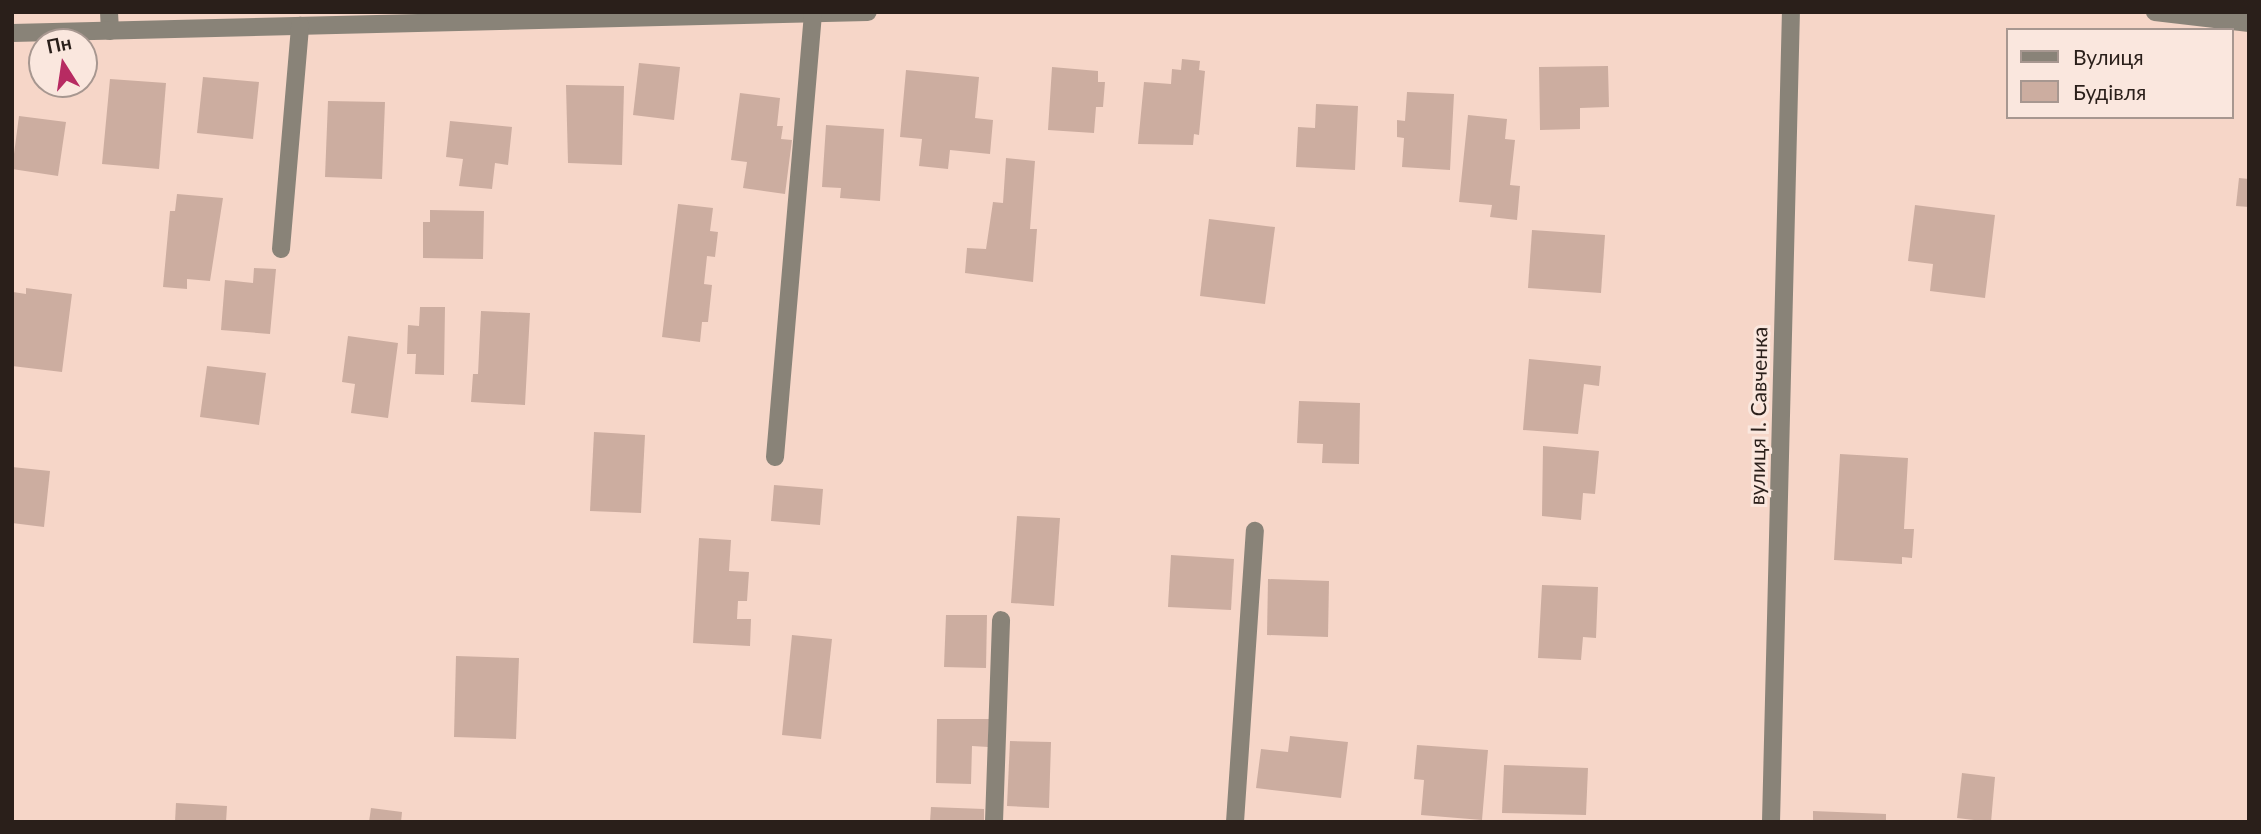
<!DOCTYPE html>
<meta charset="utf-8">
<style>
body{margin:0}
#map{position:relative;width:2261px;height:834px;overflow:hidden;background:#f6d6c8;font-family:Lato,sans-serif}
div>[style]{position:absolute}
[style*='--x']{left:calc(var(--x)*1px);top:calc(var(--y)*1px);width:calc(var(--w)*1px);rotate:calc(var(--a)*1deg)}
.building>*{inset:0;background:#ccada0}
.minor>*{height:18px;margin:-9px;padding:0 9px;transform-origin:9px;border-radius:9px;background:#898378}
span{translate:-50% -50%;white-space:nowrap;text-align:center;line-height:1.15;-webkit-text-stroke:6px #fae7de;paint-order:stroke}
.street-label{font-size:21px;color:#2a1f1a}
.frame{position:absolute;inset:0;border:14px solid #2a1f1a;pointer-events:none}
.legend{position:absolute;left:2006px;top:28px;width:228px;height:91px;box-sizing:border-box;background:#fae7de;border:2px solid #a79790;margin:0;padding:9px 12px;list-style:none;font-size:21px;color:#2a1f1a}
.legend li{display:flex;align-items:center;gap:14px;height:35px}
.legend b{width:35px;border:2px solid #a79790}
.north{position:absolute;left:28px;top:28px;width:70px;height:70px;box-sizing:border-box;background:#fae7de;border:2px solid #a79790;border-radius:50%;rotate:348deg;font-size:19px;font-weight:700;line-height:28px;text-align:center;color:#2a1f1a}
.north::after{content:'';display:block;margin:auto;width:24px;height:32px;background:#b72b62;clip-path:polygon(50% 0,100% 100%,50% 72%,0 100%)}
</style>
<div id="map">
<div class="building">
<i style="clip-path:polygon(1182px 59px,1200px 61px,1199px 70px,1205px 71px,1199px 135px,1194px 134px,1193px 145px,1138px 144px,1144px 82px,1171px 84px,1172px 69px,1181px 70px)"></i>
<i style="clip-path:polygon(639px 63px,680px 67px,674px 120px,633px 115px)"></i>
<i style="clip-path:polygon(1608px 66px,1609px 107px,1580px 108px,1580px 129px,1540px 130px,1539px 67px)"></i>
<i style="clip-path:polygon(1052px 67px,1098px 71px,1098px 82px,1105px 82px,1103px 107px,1096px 107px,1094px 133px,1048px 130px)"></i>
<i style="clip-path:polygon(906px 70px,979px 77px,975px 118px,993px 120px,990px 154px,950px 150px,948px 169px,919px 166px,922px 139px,900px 137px)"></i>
<i style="clip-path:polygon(203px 77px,259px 82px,253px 139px,197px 133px)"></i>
<i style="clip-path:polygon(110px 79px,166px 83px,159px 169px,102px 164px)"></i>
<i style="clip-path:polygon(566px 85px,624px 86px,622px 165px,568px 163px)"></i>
<i style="clip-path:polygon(1407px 92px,1454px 94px,1450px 170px,1402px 167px,1404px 138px,1397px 137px,1397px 120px,1405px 121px)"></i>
<i style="clip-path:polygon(740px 93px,780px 98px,777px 126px,783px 126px,781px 139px,792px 140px,785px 194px,743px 188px,747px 162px,731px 160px)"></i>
<i style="clip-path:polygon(328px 101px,385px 102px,382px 179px,325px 177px)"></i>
<i style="clip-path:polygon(1316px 104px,1358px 106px,1355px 170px,1296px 167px,1298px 127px,1315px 128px)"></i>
<i style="clip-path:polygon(1468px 115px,1507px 119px,1505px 139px,1515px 140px,1510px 185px,1520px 186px,1517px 220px,1490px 217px,1492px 205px,1459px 202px)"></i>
<i style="clip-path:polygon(19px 116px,66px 122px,58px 176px,12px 169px)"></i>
<i style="clip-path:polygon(450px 121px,512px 127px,508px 165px,495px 163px,492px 189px,459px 186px,463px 159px,446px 157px)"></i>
<i style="clip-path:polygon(826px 125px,884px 129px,880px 201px,840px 198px,841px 188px,822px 187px)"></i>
<i style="clip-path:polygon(1006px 158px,1035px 161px,1030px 229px,1037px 229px,1033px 282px,965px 273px,967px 248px,986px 249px,993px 202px,1003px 203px)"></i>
<i style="clip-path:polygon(2239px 178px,2249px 179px,2249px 207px,2236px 206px)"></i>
<i style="clip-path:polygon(177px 194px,223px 198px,210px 281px,187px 279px,187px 289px,163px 287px,170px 211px,175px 211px)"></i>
<i style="clip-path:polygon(678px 204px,713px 208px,710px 231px,718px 232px,715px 257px,707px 256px,704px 284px,712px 285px,708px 322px,702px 322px,700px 342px,662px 337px)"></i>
<i style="clip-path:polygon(1915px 205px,1995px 215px,1985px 298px,1930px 291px,1933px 264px,1908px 261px)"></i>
<i style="clip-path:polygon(430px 210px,484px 211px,483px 259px,423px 258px,423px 222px,430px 222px)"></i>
<i style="clip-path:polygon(1209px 219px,1275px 227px,1265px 304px,1200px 296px)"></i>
<i style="clip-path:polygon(1532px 230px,1605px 235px,1601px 293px,1528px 288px)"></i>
<i style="clip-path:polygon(254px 268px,276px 269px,270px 334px,221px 330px,225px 280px,253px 283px)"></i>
<i style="clip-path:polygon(26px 288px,72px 294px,62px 372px,12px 366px,13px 292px,26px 294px)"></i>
<i style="clip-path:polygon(420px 307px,445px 307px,444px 375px,415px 374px,416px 354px,407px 354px,408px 325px,419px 326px)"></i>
<i style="clip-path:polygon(481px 311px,530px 313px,525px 405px,471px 402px,473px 374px,478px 374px)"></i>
<i style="clip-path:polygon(348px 336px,398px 343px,388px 418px,351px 413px,355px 384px,342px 382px)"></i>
<i style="clip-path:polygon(1529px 359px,1601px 366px,1599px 386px,1584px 384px,1578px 434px,1523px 430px)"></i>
<i style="clip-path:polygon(207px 366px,266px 373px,259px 425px,200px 417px)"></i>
<i style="clip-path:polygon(1299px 401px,1360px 403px,1359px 464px,1322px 463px,1323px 444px,1297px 443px)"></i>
<i style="clip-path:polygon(594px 432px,645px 435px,641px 513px,590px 511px)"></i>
<i style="clip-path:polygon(1543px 446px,1599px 451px,1595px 494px,1583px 493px,1581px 520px,1542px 516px)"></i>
<i style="clip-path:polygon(1840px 454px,1908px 458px,1904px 529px,1914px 529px,1912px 558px,1902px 557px,1902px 564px,1834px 560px)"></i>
<i style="clip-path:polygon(12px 467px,50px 471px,44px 527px,12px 523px)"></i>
<i style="clip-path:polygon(774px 485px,823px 489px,820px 525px,771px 521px)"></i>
<i style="clip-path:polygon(1017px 516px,1060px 518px,1054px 606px,1011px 603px)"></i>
<i style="clip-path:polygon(699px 538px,731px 540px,729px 571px,749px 572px,747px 601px,738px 601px,737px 619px,751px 619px,750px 646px,693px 643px)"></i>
<i style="clip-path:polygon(1171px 555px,1234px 559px,1231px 610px,1168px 607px)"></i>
<i style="clip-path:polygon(1268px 579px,1329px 581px,1328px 637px,1267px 635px)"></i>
<i style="clip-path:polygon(1542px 585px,1598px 587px,1596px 638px,1583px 637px,1581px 660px,1538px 658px)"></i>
<i style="clip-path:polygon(946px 615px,987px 615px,986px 668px,944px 667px)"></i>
<i style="clip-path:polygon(792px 635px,832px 639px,821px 739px,782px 735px)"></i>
<i style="clip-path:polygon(456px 656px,519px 658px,516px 739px,454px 737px)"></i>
<i style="clip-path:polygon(937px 719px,989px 719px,988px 747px,972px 746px,971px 784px,936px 783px)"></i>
<i style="clip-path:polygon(1290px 736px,1348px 742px,1341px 798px,1256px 788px,1261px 749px,1288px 752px)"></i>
<i style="clip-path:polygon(1010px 741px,1051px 742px,1049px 808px,1007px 806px)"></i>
<i style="clip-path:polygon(1417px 745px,1488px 750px,1482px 820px,1421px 815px,1424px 780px,1414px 779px)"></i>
<i style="clip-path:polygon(1504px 765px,1588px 768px,1586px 815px,1502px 813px)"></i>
<i style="clip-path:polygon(1962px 773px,1995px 777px,1991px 822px,1957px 818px)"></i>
<i style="clip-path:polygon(176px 803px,227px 806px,226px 822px,175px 822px)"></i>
<i style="clip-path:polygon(931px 807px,984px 809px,984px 822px,930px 822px)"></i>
<i style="clip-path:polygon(371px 808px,402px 812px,401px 822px,369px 822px)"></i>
<i style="clip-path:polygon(1813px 811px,1886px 814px,1886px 822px,1813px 822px)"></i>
</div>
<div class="minor">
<i style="--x:109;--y:12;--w:19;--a:87"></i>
<i style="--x:2155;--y:12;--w:95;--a:6.7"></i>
<i style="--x:12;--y:33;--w:856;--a:-1.41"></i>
<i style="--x:281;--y:249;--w:224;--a:-85.1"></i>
<i style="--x:775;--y:457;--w:446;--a:-85.1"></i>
<i style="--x:994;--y:822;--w:202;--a:-88"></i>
<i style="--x:1235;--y:822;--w:292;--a:-86.1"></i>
<i style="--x:1771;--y:822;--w:810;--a:-88.59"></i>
</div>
<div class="street-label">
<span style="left:1758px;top:416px;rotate:-89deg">вулиця І. Савченка</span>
</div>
<div class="frame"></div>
<ul class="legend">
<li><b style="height:9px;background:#898378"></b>Вулиця</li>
<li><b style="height:19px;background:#ccada0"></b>Будівля</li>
</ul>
<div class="north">Пн</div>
</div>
